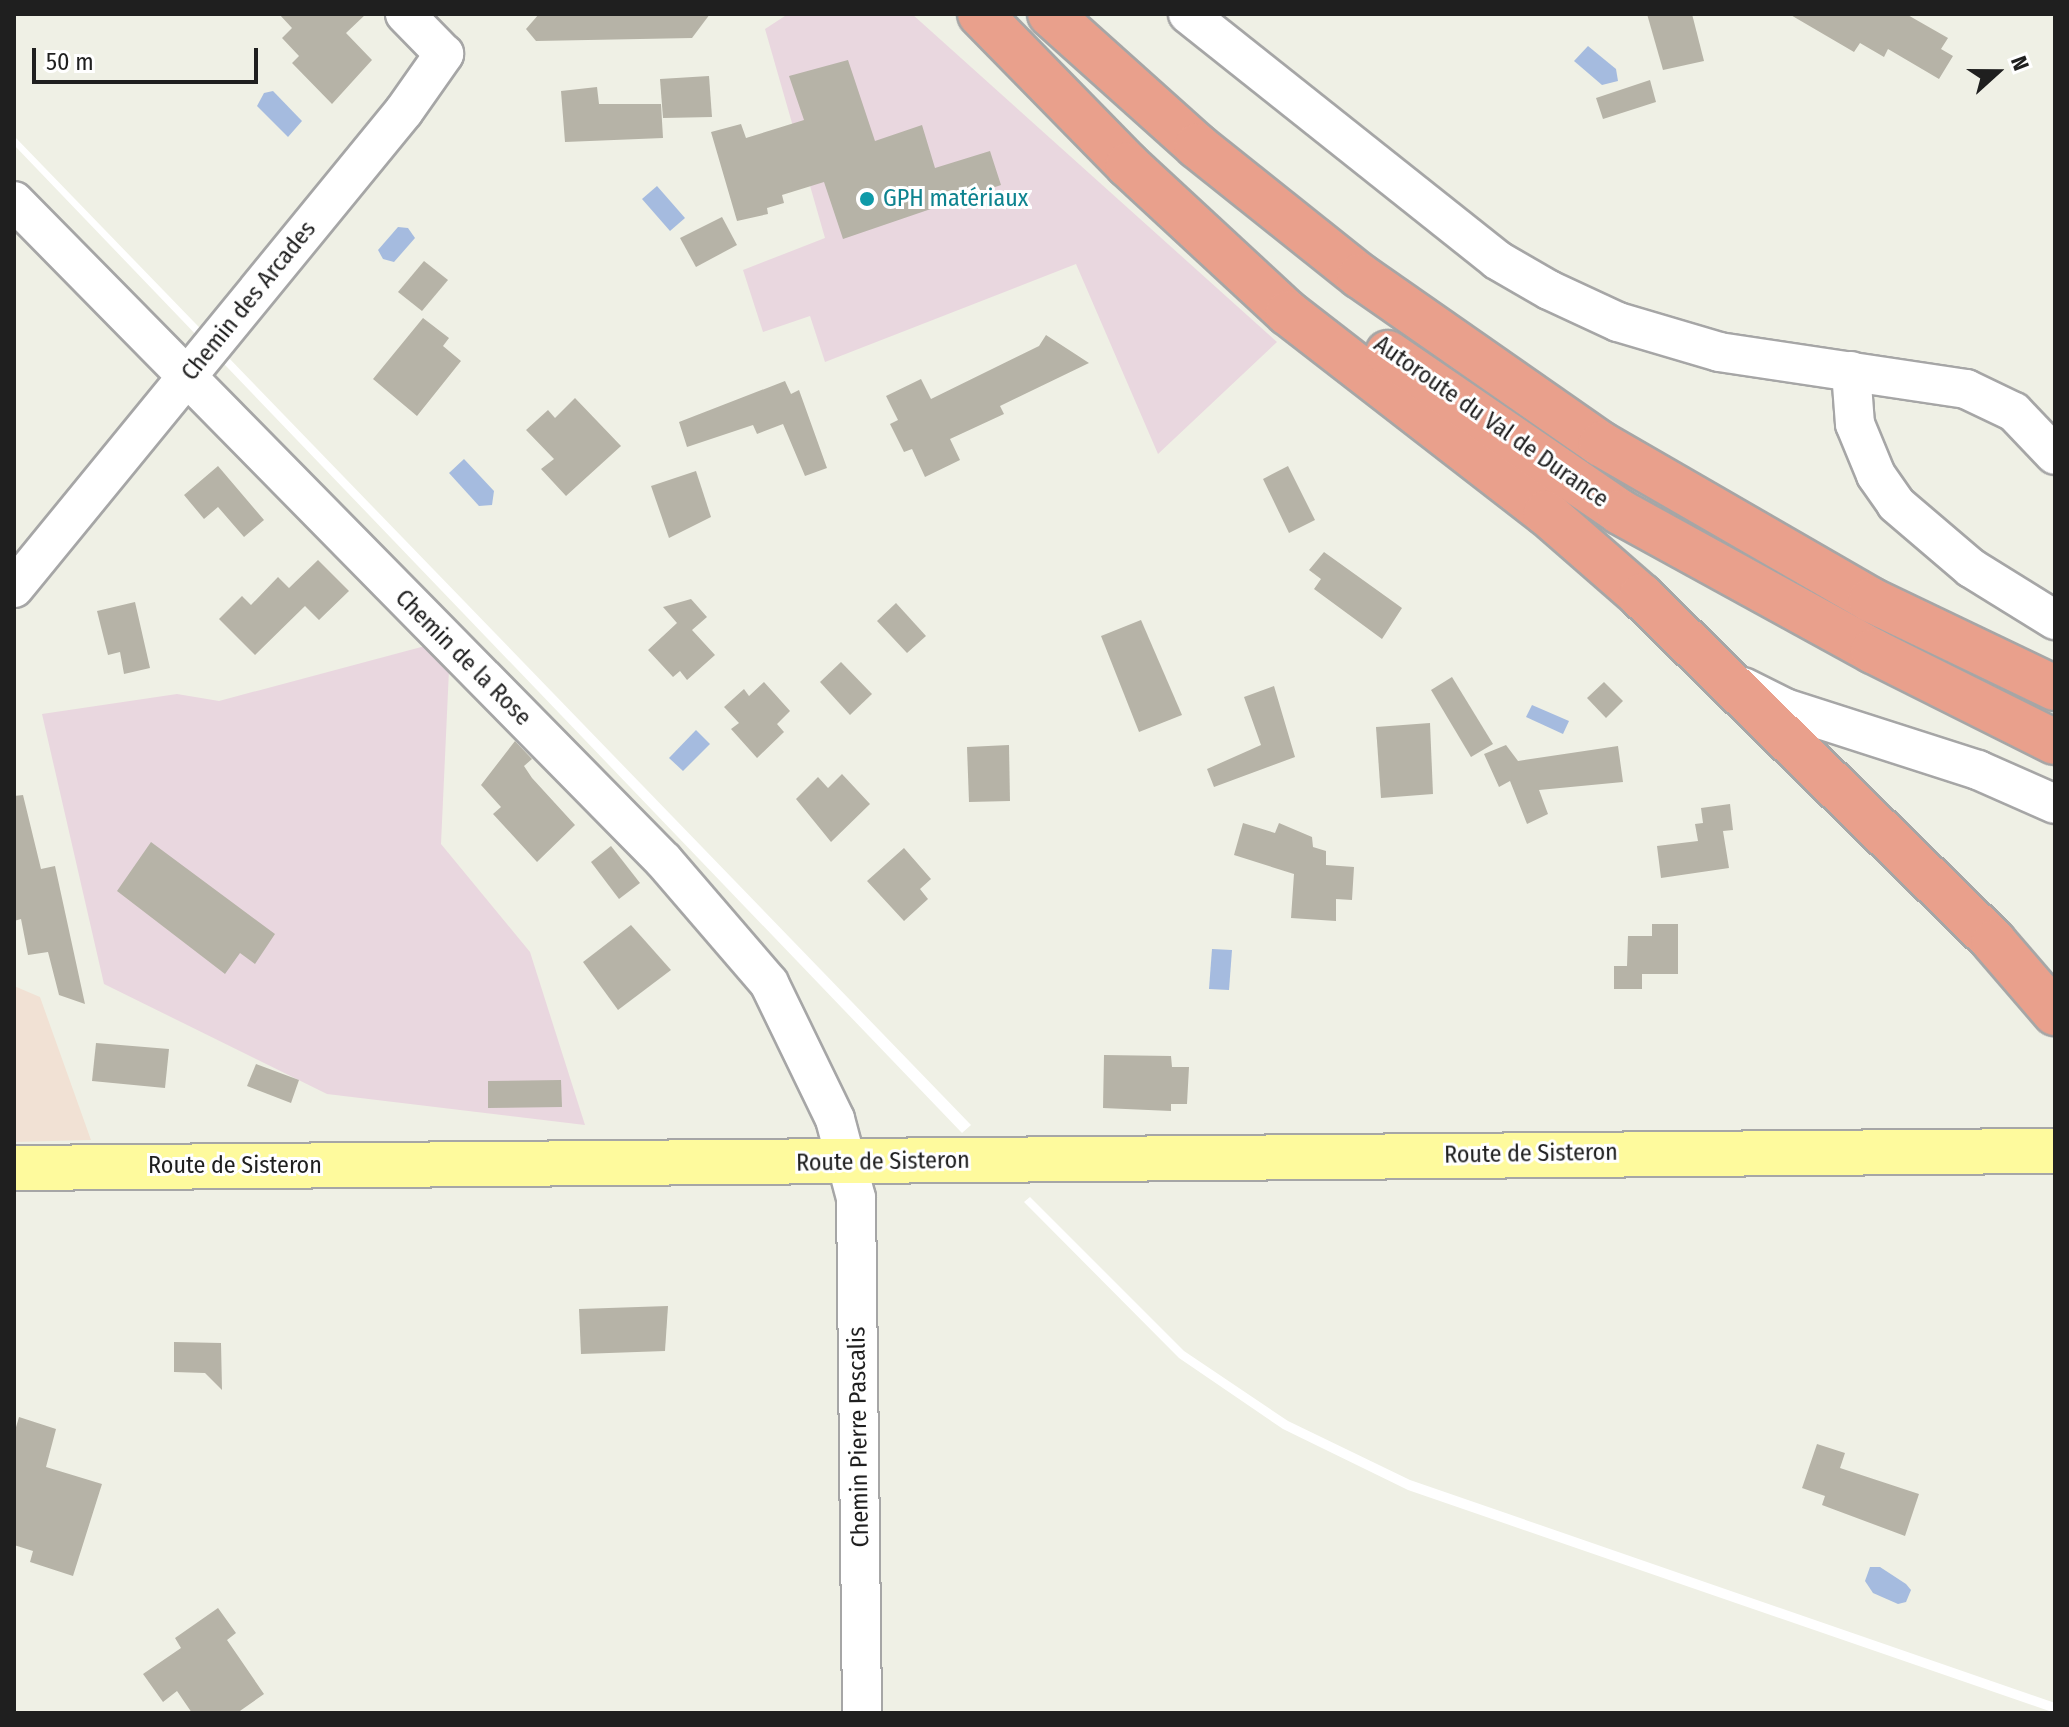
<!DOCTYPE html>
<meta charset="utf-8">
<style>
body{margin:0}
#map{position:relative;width:2069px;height:1727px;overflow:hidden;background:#eff0e5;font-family:"Fira Sans Condensed",sans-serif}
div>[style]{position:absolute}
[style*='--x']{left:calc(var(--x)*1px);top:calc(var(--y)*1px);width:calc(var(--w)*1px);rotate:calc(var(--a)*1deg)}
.commercial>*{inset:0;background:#f1e1d4}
.industrial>*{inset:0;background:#e9d7df}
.water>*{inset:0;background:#a5bbdf}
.pier>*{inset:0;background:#fff}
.building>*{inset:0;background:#b6b3a7}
.roads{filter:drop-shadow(2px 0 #a6a6a6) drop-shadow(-2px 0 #a6a6a6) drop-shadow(0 2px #a6a6a6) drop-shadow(0 -2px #a6a6a6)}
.minor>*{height:38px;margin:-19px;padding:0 19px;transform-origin:19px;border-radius:19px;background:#fff}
.major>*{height:44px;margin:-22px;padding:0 22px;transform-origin:22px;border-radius:22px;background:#fefa9d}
.highway>*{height:44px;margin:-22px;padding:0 22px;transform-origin:22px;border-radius:22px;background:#e9a08c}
.dots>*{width:22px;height:22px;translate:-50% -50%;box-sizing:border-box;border:4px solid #fff;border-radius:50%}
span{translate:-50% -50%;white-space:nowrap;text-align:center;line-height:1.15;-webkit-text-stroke:6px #fff;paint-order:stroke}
.culture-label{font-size:24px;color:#0d838f}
.left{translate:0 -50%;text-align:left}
.street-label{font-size:24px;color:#1f1f1f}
.frame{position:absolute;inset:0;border:16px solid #1f1f1f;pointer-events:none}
.north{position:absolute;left:1957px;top:32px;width:80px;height:80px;-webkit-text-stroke:6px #fff;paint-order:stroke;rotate:69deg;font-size:22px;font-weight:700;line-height:32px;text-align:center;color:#1f1f1f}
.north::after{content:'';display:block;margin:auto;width:28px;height:36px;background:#1f1f1f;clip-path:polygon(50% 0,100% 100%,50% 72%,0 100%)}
.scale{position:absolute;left:32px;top:48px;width:226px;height:36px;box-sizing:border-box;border:4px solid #1f1f1f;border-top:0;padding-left:10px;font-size:24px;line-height:28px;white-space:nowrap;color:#1f1f1f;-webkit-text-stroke:6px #fff;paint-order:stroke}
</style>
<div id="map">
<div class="commercial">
<i style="clip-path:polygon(14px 986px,40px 997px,91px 1140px,14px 1142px)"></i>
</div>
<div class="industrial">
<i style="clip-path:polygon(788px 14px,912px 14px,1277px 342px,1158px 454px,1076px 264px,825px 362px,810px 316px,763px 332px,743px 270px,825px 238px,765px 29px)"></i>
<i style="clip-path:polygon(425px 646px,449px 670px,441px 844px,530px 952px,585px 1125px,327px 1094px,104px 984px,42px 714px,177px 694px,219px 701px)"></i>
</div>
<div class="water">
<i style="clip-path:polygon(1588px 46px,1616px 69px,1618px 81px,1602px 85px,1574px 61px)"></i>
<i style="clip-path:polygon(273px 91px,302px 121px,288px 137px,257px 106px,264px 93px)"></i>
<i style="clip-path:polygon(657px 186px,685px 218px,670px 231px,642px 199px)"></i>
<i style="clip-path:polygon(398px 227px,408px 228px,415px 238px,394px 262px,383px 259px,378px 250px)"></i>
<i style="clip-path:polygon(464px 459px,494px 491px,492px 505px,479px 506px,449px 473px)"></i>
<i style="clip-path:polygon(1532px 705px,1569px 721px,1563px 734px,1526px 717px)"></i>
<i style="clip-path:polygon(696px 730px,710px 744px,683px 771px,669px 758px)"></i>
<i style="clip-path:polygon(1212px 949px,1232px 950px,1229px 990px,1209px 989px)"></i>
<i style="clip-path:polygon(1870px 1567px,1880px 1567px,1906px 1584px,1911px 1590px,1906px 1602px,1898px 1604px,1873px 1593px,1865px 1581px)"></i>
</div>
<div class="pier">
<i style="clip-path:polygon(14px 136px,971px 1125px,962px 1133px,14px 145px)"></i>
<i style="clip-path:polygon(1030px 1197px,1184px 1351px,1288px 1421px,1410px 1480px,2055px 1703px,2055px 1713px,1408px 1490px,1283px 1429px,1179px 1358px,1024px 1202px)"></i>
</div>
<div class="building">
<i style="clip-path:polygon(279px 14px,366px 14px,346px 33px,372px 60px,332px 104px,292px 63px,299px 56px,282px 38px,292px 28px)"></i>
<i style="clip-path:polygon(539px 14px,710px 14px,692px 38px,536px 41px,526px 29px)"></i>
<i style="clip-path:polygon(1647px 14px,1692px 14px,1704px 61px,1663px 70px)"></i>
<i style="clip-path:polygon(1789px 14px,1906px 14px,1948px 38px,1941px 49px,1953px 56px,1939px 79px,1888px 49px,1884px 57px,1860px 43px,1854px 52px)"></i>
<i style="clip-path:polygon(848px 60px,875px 141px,922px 125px,935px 168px,990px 151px,1001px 185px,843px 239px,824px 182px,782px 195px,784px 203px,767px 208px,768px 214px,737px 221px,711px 132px,741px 124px,746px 138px,804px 120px,789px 76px)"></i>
<i style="clip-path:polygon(709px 76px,712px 117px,663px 118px,660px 79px)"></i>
<i style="clip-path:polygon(1650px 80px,1656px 102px,1603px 119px,1596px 98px)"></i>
<i style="clip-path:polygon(597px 87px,599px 104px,661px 104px,663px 138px,565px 142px,561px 91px)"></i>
<i style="clip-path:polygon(722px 217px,737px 245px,696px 267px,680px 238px)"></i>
<i style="clip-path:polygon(424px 261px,448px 280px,422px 311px,398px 292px)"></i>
<i style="clip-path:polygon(423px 318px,449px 338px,443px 346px,461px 361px,417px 416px,373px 379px)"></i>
<i style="clip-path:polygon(1046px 335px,1089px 363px,1000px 406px,1004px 414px,950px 439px,960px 460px,925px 477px,912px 449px,904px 452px,890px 424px,898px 420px,886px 396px,921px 379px,931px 399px,1039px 346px)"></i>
<i style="clip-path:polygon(785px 381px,791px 394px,799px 390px,827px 468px,805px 476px,783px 424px,757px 434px,753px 425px,687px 447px,679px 422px)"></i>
<i style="clip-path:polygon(575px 398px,621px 446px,566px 496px,541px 469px,554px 459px,526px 430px,548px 410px,555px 418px)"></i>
<i style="clip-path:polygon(218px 466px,264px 520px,244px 537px,218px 507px,204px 519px,184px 495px)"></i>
<i style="clip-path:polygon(1288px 466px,1315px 520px,1289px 533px,1263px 479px)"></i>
<i style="clip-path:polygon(696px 471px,711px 517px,669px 538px,651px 486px)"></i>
<i style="clip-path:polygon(1324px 552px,1402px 608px,1382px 639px,1314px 589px,1321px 579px,1309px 570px)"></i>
<i style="clip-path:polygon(318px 560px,349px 591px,319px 620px,305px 606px,255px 655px,219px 619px,242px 596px,251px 605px,278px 577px,289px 588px)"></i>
<i style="clip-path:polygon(691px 599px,707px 617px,692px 630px,715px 655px,687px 680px,680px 671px,673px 677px,648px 650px,677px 623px,663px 607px)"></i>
<i style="clip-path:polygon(135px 602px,150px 668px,124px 674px,120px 652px,108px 655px,97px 611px)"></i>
<i style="clip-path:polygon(896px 603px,926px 636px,907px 653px,877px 621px)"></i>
<i style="clip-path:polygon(1141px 620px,1182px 715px,1139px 732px,1101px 636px)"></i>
<i style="clip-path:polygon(841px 662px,872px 694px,850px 715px,820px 682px)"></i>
<i style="clip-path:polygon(1452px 677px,1493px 744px,1471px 757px,1431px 690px)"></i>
<i style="clip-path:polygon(764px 682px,790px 711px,777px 724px,784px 732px,757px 758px,731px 729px,739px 723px,724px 707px,744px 689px,749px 696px)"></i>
<i style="clip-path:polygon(1604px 682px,1623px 701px,1606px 718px,1587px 698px)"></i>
<i style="clip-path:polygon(1274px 686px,1295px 757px,1214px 787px,1207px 769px,1261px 745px,1244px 697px)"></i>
<i style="clip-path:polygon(1430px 723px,1433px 794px,1381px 798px,1376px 727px)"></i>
<i style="clip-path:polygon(515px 741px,532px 759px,524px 766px,532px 778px,575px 825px,537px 862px,493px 814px,501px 807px,481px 785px)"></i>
<i style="clip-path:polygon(1009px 745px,1010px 801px,969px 802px,967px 747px)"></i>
<i style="clip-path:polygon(1506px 745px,1518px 761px,1618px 746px,1623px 782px,1539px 790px,1548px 814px,1527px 824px,1510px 781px,1499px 787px,1484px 754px)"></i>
<i style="clip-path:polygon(842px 774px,870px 804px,831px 842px,796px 799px,818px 777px,828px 788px)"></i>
<i style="clip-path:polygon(23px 795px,41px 869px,55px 866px,85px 1004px,59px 995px,48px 952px,28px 955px,21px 919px,14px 921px,14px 796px)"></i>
<i style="clip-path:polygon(1730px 804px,1733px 830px,1723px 831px,1729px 868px,1661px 878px,1657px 846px,1698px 841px,1695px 824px,1703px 823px,1701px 808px)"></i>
<i style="clip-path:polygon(1243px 823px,1275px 833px,1279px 823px,1312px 837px,1313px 847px,1326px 851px,1326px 865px,1354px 867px,1352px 900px,1336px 899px,1336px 921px,1291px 918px,1294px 874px,1234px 855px)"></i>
<i style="clip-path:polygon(151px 842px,275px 934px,255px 964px,240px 953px,225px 974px,117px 891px)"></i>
<i style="clip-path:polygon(611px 846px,640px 883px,619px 899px,591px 862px)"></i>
<i style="clip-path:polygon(904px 848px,931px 879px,920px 889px,928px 899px,904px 921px,867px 881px)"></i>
<i style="clip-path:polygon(1652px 924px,1678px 924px,1678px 974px,1642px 974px,1642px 989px,1614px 989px,1614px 966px,1627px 966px,1628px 936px,1652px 936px)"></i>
<i style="clip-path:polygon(631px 925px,671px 970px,618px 1010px,583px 962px)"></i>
<i style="clip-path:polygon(96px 1043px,169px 1049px,165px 1088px,92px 1081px)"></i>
<i style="clip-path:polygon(1104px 1055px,1171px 1056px,1172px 1067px,1189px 1067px,1187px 1104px,1171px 1104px,1171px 1111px,1103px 1108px)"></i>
<i style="clip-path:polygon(256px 1064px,299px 1080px,291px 1103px,247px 1086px)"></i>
<i style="clip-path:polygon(561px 1080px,562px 1107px,488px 1108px,488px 1081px)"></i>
<i style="clip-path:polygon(668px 1306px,665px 1351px,581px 1354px,579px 1309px)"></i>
<i style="clip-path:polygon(174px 1342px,221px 1343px,222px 1390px,205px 1373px,174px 1372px)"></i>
<i style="clip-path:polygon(19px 1417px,56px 1429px,46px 1467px,102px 1484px,73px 1576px,30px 1562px,33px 1551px,14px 1545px,14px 1434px)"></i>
<i style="clip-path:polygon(1817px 1444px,1845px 1453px,1840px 1468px,1919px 1494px,1905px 1536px,1822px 1505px,1825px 1496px,1802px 1488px)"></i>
<i style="clip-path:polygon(218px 1608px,236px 1633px,227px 1640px,264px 1694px,237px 1713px,192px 1713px,177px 1691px,163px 1702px,143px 1674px,181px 1648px,175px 1638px)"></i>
</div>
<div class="roads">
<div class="minor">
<i style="--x:1188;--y:14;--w:395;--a:38.5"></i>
<i style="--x:1497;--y:260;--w:60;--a:30"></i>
<i style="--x:1549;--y:290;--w:76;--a:24.9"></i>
<i style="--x:1618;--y:322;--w:105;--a:16.5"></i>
<i style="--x:1719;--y:352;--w:250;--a:8.5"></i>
<i style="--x:1966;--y:389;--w:53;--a:25.6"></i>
<i style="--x:2014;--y:412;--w:59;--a:46.4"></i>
<i style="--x:14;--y:201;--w:926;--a:45.44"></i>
<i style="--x:664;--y:861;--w:161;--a:49.3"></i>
<i style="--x:769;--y:983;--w:151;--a:64.1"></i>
<i style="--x:835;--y:1119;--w:82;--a:75.1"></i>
<i style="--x:856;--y:1198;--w:515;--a:89.33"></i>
<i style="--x:1851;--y:371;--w:53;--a:85.7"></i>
<i style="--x:1855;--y:424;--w:55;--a:67.6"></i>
<i style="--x:1876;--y:475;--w:35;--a:55"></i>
<i style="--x:1896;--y:504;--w:99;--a:40.5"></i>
<i style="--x:1971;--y:568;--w:99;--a:31.8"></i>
<i style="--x:14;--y:588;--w:616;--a:-50.73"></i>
<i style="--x:404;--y:111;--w:70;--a:-54.9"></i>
<i style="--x:444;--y:54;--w:56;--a:-134.3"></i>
<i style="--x:1743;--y:687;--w:47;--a:26.6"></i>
<i style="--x:1785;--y:708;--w:203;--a:17.8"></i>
<i style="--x:1978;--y:770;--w:84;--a:23.8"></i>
</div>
<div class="major">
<i style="--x:14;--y:1168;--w:2041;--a:-0.48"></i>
</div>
<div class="highway">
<i style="--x:980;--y:14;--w:211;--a:45.6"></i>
<i style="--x:1128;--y:165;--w:218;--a:42.8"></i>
<i style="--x:1288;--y:313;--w:326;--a:37.8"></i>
<i style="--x:1546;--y:513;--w:126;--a:41.1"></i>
<i style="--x:1641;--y:596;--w:494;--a:44.4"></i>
<i style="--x:1994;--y:942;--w:94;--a:49.3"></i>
<i style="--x:1050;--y:14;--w:198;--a:41.9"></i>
<i style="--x:1197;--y:146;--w:208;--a:38.6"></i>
<i style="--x:1360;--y:276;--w:294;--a:34.9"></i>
<i style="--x:1601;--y:444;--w:312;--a:30"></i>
<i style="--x:1871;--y:600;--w:204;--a:25.6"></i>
<i style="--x:1388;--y:353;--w:281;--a:34.4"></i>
<i style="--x:1620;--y:512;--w:289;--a:28.8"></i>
<i style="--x:1873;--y:651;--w:203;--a:26.6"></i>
</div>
</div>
<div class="dots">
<i style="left:867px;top:199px;background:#0f9aa8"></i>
</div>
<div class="culture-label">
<span class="left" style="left:883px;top:199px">GPH matériaux</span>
</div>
<div class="street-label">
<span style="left:249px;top:301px;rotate:-51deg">Chemin des Arcades</span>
<span style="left:1491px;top:422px;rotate:35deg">Autoroute du Val de Durance</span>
<span style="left:463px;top:658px;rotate:45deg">Chemin de la Rose</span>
<span style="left:1531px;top:1154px;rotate:-1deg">Route de Sisteron</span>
<span style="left:883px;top:1162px;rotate:-1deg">Route de Sisteron</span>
<span style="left:235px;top:1166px">Route de Sisteron</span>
<span style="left:859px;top:1437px;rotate:-91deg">Chemin Pierre Pascalis</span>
</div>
<div class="frame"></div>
<div class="north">N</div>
<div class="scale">50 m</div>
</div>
